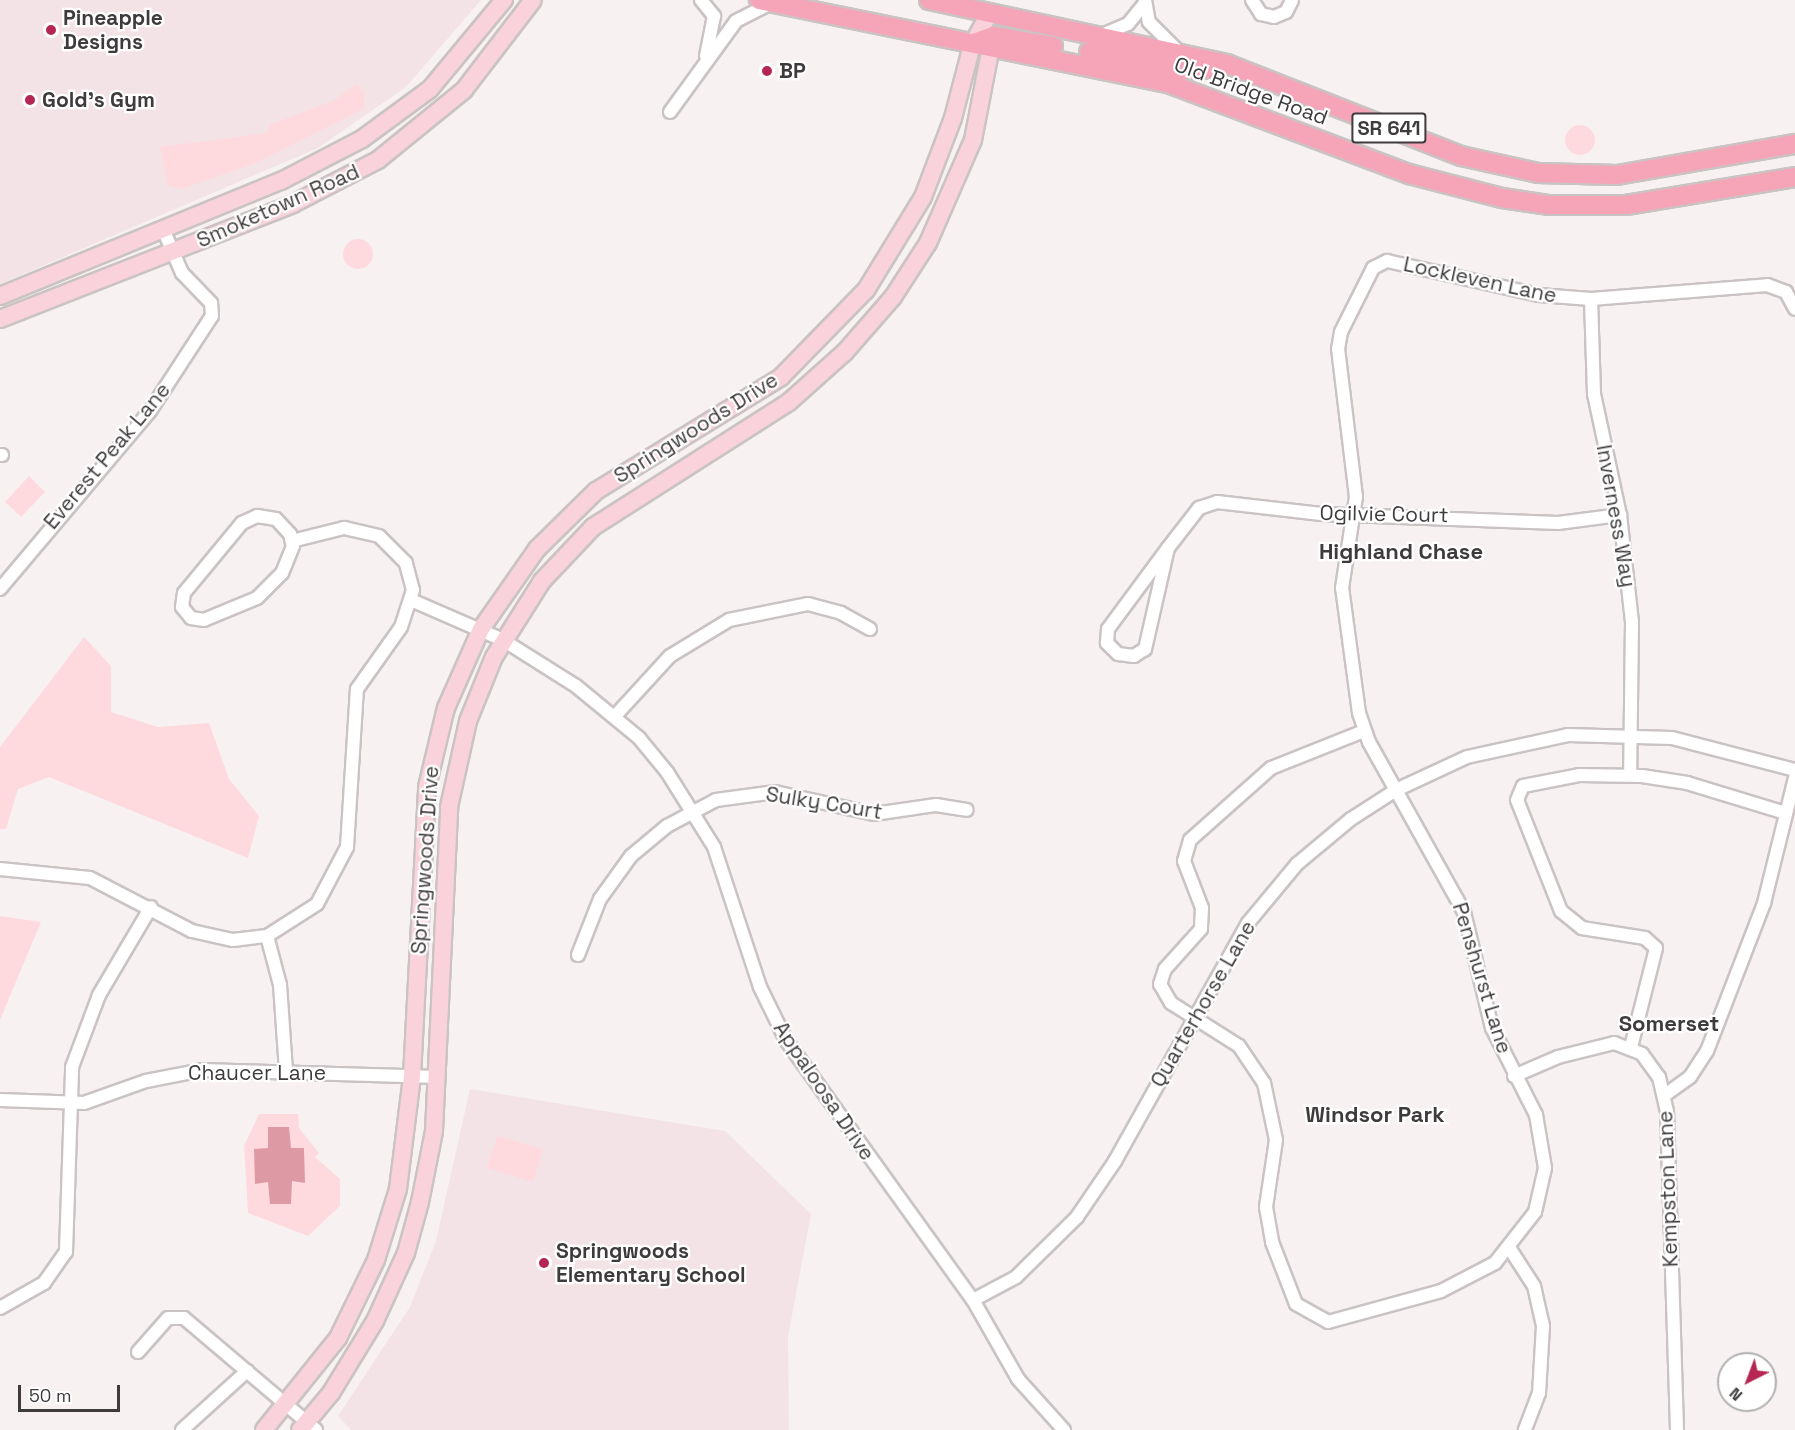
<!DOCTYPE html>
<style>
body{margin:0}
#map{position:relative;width:1795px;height:1430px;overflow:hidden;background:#f8f1f2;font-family:"Space Grotesk",sans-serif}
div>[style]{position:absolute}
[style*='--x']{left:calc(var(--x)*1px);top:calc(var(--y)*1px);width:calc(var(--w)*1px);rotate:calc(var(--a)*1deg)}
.built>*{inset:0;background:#f3e3e6}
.green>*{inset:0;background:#fedadf}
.round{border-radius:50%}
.water>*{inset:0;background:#dd9aa5}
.roads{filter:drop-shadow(2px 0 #cac3c4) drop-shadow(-2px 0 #cac3c4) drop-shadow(0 2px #cac3c4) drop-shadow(0 -2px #cac3c4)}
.street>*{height:12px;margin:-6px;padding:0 6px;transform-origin:6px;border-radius:6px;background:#fff}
.secondary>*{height:16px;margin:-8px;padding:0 8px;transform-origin:8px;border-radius:8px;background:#fad2db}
.primary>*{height:18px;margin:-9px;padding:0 9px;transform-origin:9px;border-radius:9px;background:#f6a5b8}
.dots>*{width:16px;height:16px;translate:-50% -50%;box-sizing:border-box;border:3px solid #fff;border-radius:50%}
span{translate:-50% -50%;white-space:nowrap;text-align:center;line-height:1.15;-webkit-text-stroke:4.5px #fff;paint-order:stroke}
.shield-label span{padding:2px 4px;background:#fff;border:2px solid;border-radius:4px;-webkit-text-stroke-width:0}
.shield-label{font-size:20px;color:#3e3b3c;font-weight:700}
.poi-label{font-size:21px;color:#3e3b3c;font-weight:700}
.left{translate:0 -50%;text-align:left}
.street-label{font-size:21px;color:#3e3b3c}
.neighbourhood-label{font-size:22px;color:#3e3b3c;font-weight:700}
.north{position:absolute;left:1717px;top:1352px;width:60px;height:60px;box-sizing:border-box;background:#fff;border:2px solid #b2b1b1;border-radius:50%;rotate:222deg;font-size:16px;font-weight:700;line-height:24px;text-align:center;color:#3e3b3c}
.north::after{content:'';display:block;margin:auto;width:21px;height:27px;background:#b62653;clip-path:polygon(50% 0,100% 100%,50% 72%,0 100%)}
.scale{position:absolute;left:18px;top:1385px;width:102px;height:27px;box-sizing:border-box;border:3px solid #3e3b3c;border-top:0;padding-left:8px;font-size:18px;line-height:21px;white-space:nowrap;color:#3e3b3c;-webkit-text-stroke:4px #fff;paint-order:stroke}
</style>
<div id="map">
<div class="built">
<i style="clip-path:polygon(0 0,481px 0,406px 87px,318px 148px,0 284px)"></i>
<i style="clip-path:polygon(470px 1089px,725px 1131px,811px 1214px,788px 1337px,789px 1430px,351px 1430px,338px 1416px,410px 1307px,436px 1241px)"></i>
</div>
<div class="green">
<i style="clip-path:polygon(356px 84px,364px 92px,364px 109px,256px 163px,181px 189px,168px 185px,160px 147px,267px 133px,271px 124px,333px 101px)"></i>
<i class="round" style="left:1565px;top:125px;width:30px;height:30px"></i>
<i class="round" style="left:343px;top:239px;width:30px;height:30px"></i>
<i style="clip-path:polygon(29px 476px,45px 492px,21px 517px,5px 502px)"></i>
<i style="clip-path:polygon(84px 637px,111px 666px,111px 712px,158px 727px,209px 723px,229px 779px,259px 816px,248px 858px,49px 777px,18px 789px,6px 829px,0 829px,0 747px)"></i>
<i style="clip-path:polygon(0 916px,41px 922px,0 1020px)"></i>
<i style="clip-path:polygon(259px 1114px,298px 1114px,299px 1128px,319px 1153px,315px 1157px,340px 1179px,340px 1206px,308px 1236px,248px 1213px,244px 1146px)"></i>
<i style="clip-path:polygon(497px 1136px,543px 1149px,533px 1182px,487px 1168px)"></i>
</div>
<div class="water">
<i style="clip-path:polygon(268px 1127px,289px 1127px,291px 1148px,304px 1148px,305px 1183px,292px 1181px,291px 1204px,270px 1204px,268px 1182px,255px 1184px,254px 1149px,268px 1148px)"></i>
</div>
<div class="roads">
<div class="street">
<i style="--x:701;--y:0;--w:21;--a:51"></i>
<i style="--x:714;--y:16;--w:41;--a:101.3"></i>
<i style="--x:1145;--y:0;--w:22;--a:80"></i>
<i style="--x:1149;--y:22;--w:41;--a:45"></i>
<i style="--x:1252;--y:0;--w:17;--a:57"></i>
<i style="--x:1261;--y:14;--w:13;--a:13"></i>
<i style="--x:1274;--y:17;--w:13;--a:-23"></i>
<i style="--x:1286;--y:12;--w:13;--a:-63"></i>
<i style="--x:1102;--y:35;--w:28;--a:-23"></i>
<i style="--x:1128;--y:24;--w:27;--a:-51"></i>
<i style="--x:670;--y:112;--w:112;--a:-54"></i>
<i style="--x:736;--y:21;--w:38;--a:-27"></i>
<i style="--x:1591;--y:299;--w:95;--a:88.2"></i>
<i style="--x:1594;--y:394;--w:124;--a:77.9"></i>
<i style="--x:1620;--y:515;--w:108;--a:83.6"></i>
<i style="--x:1632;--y:622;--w:153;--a:90.7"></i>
<i style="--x:0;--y:455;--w:2;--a:0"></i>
<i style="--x:257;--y:516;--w:19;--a:9"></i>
<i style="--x:276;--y:519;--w:21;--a:47"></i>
<i style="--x:290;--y:534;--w:12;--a:76"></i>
<i style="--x:293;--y:546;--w:29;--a:112"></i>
<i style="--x:282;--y:573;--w:35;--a:135"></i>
<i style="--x:257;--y:598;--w:57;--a:157.5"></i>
<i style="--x:204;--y:620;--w:13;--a:-171"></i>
<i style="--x:191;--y:618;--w:14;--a:-129"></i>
<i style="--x:182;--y:607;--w:14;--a:-82"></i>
<i style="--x:184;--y:593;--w:91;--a:-50.4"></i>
<i style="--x:242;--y:523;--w:17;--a:-25"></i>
<i style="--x:1168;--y:548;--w:51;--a:-52.2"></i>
<i style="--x:1199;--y:508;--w:19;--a:-18"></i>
<i style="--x:1217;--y:502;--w:105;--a:6.6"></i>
<i style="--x:1321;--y:514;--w:237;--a:2.2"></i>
<i style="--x:1558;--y:523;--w:63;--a:-7.4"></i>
<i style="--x:1168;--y:548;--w:104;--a:102.8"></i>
<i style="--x:1145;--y:649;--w:13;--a:148"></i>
<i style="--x:1134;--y:656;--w:16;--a:-173"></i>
<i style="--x:1118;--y:654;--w:16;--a:-135"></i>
<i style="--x:1107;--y:643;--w:14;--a:-86"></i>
<i style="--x:1108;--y:629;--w:101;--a:-53.5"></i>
<i style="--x:0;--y:589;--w:233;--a:-49.9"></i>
<i style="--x:150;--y:411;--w:113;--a:-56.9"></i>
<i style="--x:212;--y:316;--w:13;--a:-94"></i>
<i style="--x:211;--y:303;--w:42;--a:-134"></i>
<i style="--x:182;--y:273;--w:48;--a:-113.4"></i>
<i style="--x:411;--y:600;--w:100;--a:23.5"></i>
<i style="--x:503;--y:640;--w:86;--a:32.2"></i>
<i style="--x:576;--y:686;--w:82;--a:39.5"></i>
<i style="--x:639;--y:738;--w:44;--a:50.5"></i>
<i style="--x:667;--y:772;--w:89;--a:57.9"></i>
<i style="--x:714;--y:847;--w:147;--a:71.8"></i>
<i style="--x:760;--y:987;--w:59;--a:63.9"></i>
<i style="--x:786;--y:1040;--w:320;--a:54.3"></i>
<i style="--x:973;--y:1300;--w:91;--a:60.3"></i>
<i style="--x:1018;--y:1379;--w:69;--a:48"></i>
<i style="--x:615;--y:716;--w:81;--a:-47.5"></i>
<i style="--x:670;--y:656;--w:69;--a:-31.4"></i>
<i style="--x:729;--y:620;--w:81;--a:-11.4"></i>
<i style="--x:808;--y:604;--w:34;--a:15"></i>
<i style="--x:841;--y:613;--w:33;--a:29"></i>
<i style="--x:1364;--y:731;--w:100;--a:158.3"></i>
<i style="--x:1271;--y:768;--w:108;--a:138.4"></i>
<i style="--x:1190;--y:840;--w:22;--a:106"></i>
<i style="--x:1184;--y:861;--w:50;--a:69"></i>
<i style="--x:1202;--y:908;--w:21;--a:93"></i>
<i style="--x:1201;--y:929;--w:54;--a:132"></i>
<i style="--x:1165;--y:969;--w:16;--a:108"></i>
<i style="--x:1160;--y:984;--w:22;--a:60"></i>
<i style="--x:1171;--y:1003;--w:80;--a:32.3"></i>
<i style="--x:1239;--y:1046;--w:45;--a:56"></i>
<i style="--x:1264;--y:1083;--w:58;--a:78.1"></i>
<i style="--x:1276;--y:1140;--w:68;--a:98.5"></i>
<i style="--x:1266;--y:1207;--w:36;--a:80"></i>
<i style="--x:1272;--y:1242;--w:66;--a:68.8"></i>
<i style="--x:1296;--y:1304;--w:37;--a:29"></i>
<i style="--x:1328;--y:1322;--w:117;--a:-15.3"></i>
<i style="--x:1441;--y:1291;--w:61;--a:-27.4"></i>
<i style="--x:1495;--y:1263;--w:65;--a:-51.9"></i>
<i style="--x:1535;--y:1212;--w:45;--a:-77.2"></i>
<i style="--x:1545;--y:1168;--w:54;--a:-99.6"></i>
<i style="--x:1536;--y:1115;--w:97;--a:-116.8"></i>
<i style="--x:1492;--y:1028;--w:119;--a:-103.6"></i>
<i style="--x:1464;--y:912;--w:195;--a:-119.2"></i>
<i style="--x:1369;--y:742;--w:31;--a:-109"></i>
<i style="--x:1359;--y:713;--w:126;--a:-97.7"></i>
<i style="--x:1342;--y:588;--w:92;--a:-81.3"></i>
<i style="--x:1356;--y:497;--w:149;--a:-96.9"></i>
<i style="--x:1338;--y:349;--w:17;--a:-80"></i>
<i style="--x:1341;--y:332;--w:72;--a:-63.4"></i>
<i style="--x:1373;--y:268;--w:16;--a:-27"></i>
<i style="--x:1387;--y:261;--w:156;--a:12.6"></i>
<i style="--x:1539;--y:295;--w:52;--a:4.4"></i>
<i style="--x:1591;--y:299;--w:177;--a:-4.5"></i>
<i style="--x:1767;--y:285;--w:20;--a:20"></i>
<i style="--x:1786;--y:292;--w:19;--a:62"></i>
<i style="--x:0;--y:869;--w:90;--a:5.7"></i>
<i style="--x:90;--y:878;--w:115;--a:27.5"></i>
<i style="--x:192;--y:931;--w:42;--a:12.4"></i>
<i style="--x:233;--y:940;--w:34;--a:-7"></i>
<i style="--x:267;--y:936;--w:59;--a:-32.6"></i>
<i style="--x:317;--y:904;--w:64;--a:-62.2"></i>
<i style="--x:347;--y:847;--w:158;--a:-86.4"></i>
<i style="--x:357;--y:689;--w:76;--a:-54.6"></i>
<i style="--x:401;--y:627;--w:39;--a:-72"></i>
<i style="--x:413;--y:590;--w:28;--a:-105"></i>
<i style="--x:406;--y:563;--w:38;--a:-135"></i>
<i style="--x:379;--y:536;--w:36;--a:-167"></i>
<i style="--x:344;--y:528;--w:54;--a:166"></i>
<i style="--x:267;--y:936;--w:51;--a:75.1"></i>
<i style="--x:280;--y:985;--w:85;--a:86"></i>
<i style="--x:578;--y:955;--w:60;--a:-68.6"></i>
<i style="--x:600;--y:899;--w:53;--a:-54.2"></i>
<i style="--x:631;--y:856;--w:47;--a:-39.8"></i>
<i style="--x:667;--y:826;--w:55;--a:-28"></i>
<i style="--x:716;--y:800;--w:60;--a:-7.7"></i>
<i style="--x:775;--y:792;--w:101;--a:12.5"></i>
<i style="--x:874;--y:814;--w:63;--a:-8.3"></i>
<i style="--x:936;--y:805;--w:31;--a:9"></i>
<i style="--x:1631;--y:1047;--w:102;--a:-75.8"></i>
<i style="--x:1656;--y:948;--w:15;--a:-138"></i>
<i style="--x:1645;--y:938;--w:64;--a:-171"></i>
<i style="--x:1582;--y:928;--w:27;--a:-141"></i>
<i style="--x:1561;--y:911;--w:119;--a:-111.6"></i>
<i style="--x:1517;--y:800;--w:15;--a:-67"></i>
<i style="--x:1523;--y:786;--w:57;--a:-11.1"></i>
<i style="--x:1579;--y:775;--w:63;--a:0.9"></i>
<i style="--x:1642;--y:776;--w:46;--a:8.8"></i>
<i style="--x:1687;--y:783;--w:103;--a:16.9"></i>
<i style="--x:1514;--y:1076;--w:48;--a:-23.4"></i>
<i style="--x:1558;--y:1057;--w:58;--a:-14"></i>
<i style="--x:1614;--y:1043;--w:30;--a:21"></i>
<i style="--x:1642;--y:1054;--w:29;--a:54"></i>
<i style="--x:1659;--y:1077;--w:35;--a:77"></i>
<i style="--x:1667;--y:1111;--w:319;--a:88.2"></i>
<i style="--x:1665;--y:1095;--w:31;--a:-36"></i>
<i style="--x:1690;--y:1077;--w:31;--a:-57"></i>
<i style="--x:1707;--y:1051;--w:159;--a:-68.9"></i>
<i style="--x:1764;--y:903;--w:129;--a:-76.1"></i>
<i style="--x:0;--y:1100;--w:84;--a:2"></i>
<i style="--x:84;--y:1103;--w:66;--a:-19.5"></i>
<i style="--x:146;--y:1081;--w:57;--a:-11.1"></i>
<i style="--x:202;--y:1070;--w:236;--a:1.7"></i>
<i style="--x:1510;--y:1249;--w:44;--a:57"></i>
<i style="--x:1534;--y:1286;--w:41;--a:77.3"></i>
<i style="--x:1543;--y:1326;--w:67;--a:93.4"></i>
<i style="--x:1539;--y:1393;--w:40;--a:111"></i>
<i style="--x:973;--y:1300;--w:49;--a:-28.1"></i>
<i style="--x:1016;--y:1277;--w:86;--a:-44.5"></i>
<i style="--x:1077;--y:1217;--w:68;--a:-55.8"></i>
<i style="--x:1115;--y:1161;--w:273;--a:-60.8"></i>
<i style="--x:1248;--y:923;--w:77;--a:-50.3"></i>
<i style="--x:1297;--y:864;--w:70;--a:-39.8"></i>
<i style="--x:1351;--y:819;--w:54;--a:-32.8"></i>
<i style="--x:1396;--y:790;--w:78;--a:-24.9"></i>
<i style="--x:1467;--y:757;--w:103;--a:-12.3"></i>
<i style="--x:1568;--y:735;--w:104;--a:1.7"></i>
<i style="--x:1672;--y:738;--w:127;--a:14.6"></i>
<i style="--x:0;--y:1308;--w:51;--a:-29.6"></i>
<i style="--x:44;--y:1283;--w:38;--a:-55"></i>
<i style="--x:66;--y:1252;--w:185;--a:-88.1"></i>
<i style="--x:72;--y:1067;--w:77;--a:-69.4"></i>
<i style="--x:99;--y:995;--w:102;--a:-59.4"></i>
<i style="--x:138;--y:1352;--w:45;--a:-48.6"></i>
<i style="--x:168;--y:1318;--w:16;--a:0"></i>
<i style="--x:184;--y:1318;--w:173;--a:40.3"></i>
<i style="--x:182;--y:1430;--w:88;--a:-42.2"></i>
</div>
<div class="secondary">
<i style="--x:0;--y:296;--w:304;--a:-22.3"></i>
<i style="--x:281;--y:181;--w:91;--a:-27.4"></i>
<i style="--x:362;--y:139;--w:84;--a:-36.3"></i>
<i style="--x:430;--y:89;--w:116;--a:-50.3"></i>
<i style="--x:0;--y:319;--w:315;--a:-21.4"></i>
<i style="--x:293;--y:204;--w:96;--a:-27.4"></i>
<i style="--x:378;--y:160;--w:111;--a:-39.1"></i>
<i style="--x:464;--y:90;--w:113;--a:-52.5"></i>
<i style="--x:264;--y:1430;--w:118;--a:-51.2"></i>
<i style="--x:338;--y:1338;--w:87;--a:-64"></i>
<i style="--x:376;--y:1260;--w:74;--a:-72.8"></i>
<i style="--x:398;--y:1189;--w:114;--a:-82.9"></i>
<i style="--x:412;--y:1076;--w:289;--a:-87"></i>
<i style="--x:427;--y:787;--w:81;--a:-76.5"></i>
<i style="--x:446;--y:708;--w:86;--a:-66.1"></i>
<i style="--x:481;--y:629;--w:98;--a:-55"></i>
<i style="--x:537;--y:549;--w:83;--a:-44.5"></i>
<i style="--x:596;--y:491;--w:217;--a:-31.6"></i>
<i style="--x:781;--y:377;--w:122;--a:-45.7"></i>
<i style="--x:866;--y:290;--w:109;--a:-58.5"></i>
<i style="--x:923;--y:197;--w:85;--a:-69.2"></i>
<i style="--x:953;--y:118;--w:75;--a:-75.4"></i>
<i style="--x:972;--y:45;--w:37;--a:-61"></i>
<i style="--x:300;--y:1430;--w:48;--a:-50"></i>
<i style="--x:331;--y:1393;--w:84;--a:-58.6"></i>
<i style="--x:375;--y:1321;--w:75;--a:-65.5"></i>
<i style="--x:406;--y:1253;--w:53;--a:-74.6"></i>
<i style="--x:420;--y:1202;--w:72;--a:-78.8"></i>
<i style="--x:434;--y:1131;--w:324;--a:-87.3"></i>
<i style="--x:449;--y:807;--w:88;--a:-77.5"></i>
<i style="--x:468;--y:721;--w:69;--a:-67.9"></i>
<i style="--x:494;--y:657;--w:90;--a:-57.7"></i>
<i style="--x:542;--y:581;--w:74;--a:-46.6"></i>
<i style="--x:593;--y:527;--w:232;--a:-32.5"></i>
<i style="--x:789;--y:402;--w:75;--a:-41.8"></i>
<i style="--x:845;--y:352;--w:73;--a:-48.9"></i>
<i style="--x:893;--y:297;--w:64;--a:-57.1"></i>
<i style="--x:928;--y:243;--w:112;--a:-66.4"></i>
<i style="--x:973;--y:140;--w:106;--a:-79.1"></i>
</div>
<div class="primary">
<i style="--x:759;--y:0;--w:417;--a:11.5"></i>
<i style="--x:1168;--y:83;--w:258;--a:20.7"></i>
<i style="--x:1409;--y:174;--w:96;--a:14.5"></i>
<i style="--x:1502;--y:198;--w:48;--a:8.5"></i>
<i style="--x:1549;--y:205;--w:77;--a:0"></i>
<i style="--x:1626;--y:205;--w:171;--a:-9.4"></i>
<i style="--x:929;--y:0;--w:305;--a:12.1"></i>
<i style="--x:1227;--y:64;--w:251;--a:21.5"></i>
<i style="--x:1461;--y:156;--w:79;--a:12.4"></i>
<i style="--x:1538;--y:173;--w:79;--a:1.5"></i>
<i style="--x:1617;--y:175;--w:181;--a:-9.9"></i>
<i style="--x:974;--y:43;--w:20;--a:-20"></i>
<i style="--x:993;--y:36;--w:61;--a:9.5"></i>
<i style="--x:1089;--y:52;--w:92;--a:11.3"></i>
<i style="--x:1179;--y:70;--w:42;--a:-2.7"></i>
</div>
</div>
<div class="dots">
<i style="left:51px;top:30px;background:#b62653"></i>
<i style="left:767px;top:71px;background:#b62653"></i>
<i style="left:30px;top:100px;background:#b62653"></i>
<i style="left:544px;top:1263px;background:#b62653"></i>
</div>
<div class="shield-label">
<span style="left:1389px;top:128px">SR 641</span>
</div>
<div class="poi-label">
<span class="left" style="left:63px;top:30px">Pineapple<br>Designs</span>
<span class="left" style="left:779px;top:71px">BP</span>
<span class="left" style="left:42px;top:100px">Gold's Gym</span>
<span class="left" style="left:556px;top:1263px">Springwoods<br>Elementary School</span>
</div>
<div class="street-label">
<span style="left:1251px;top:91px;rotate:20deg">Old Bridge Road</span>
<span style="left:278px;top:206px;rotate:-24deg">Smoketown Road</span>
<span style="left:1480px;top:280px;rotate:12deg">Lockleven Lane</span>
<span style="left:696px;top:428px;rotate:-32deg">Springwoods Drive</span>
<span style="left:107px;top:456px;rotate:-50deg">Everest Peak Lane</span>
<span style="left:1384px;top:514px;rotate:1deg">Ogilvie Court</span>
<span style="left:1616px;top:516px;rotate:80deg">Inverness Way</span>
<span style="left:824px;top:803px;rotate:9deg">Sulky Court</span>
<span style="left:425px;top:860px;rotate:-86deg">Springwoods Drive</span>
<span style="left:1482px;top:978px;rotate:73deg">Penshurst Lane</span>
<span style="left:1203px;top:1004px;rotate:-60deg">Quarterhorse Lane</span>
<span style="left:257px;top:1073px">Chaucer Lane</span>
<span style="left:824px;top:1091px;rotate:56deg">Appaloosa Drive</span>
<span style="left:1668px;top:1189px;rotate:-92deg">Kempston Lane</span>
</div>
<div class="neighbourhood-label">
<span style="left:1401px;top:552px">Highland Chase</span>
<span style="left:1669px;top:1024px">Somerset</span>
<span style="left:1375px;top:1115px">Windsor Park</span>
</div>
<div class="north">N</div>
<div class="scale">50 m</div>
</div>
